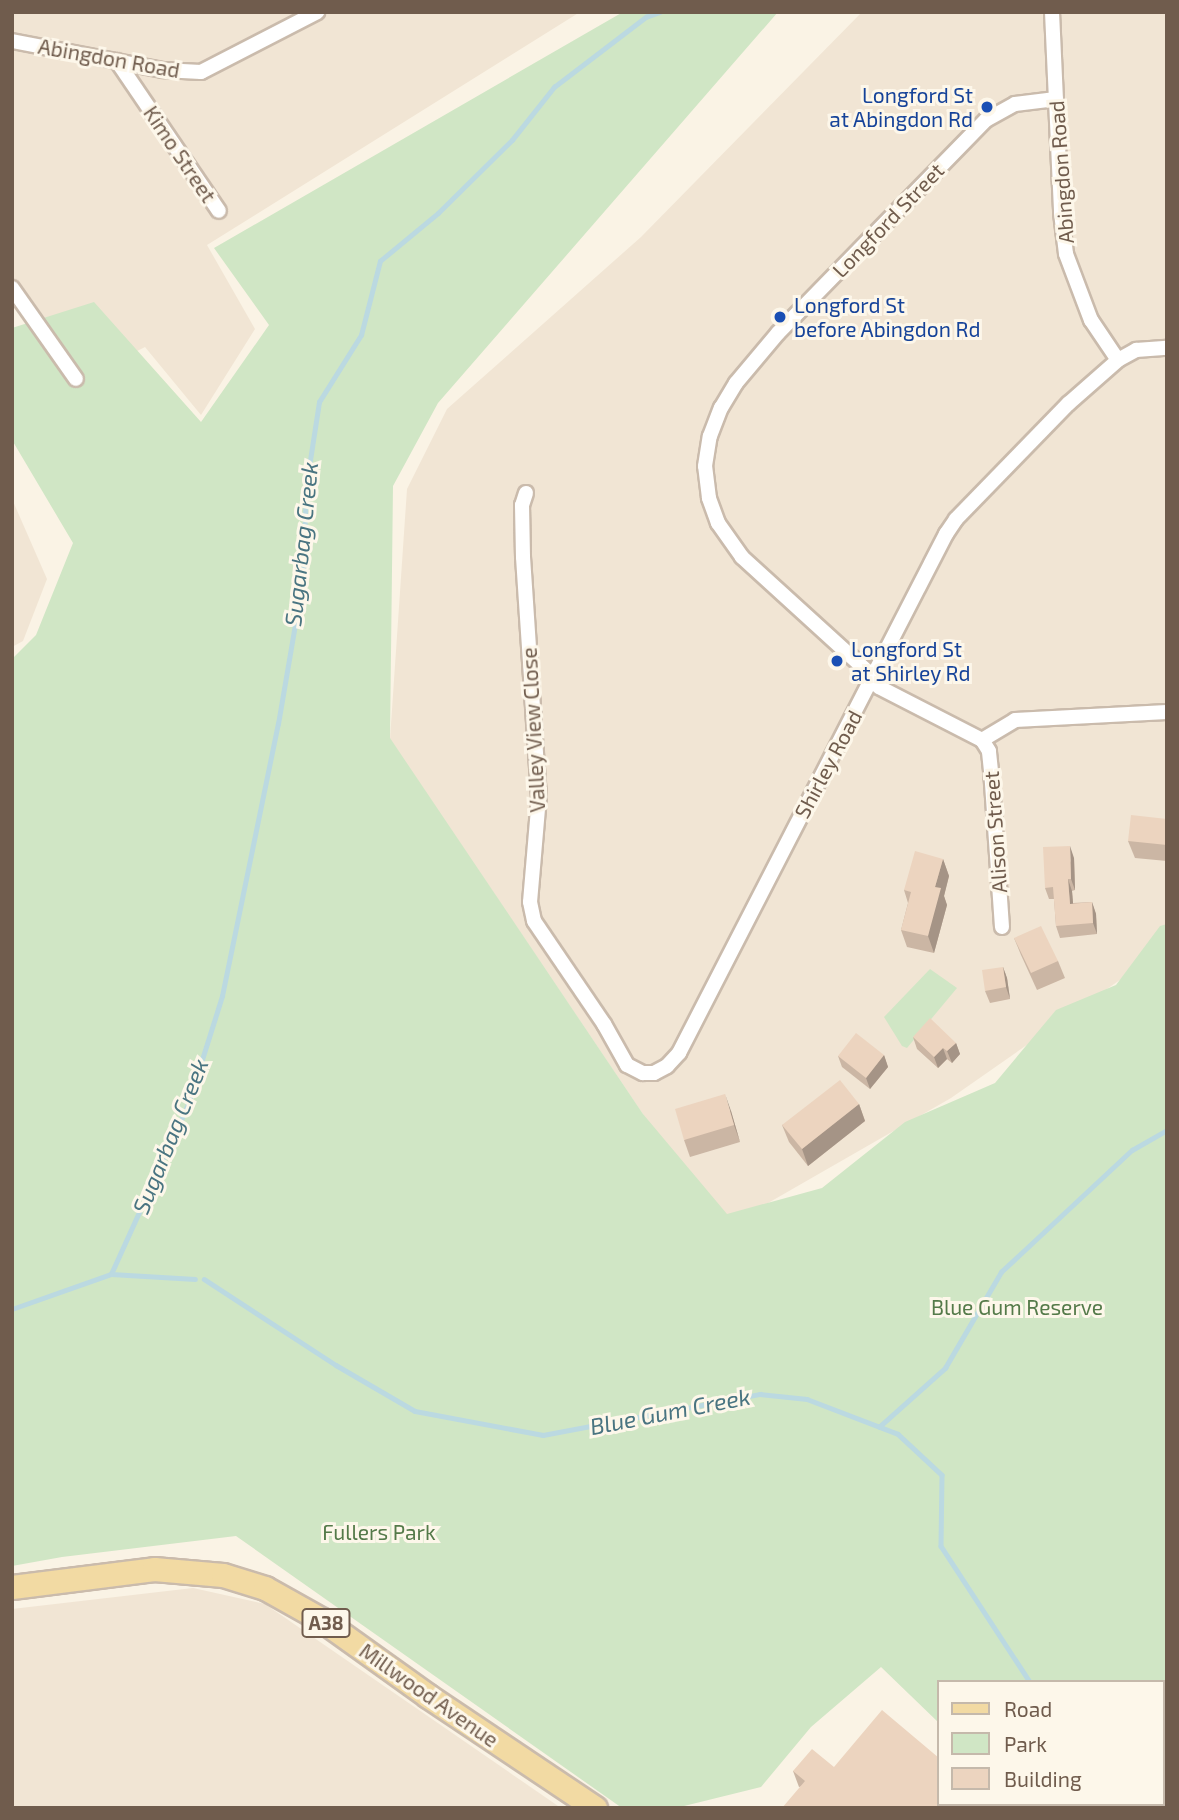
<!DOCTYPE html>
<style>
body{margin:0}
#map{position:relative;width:1179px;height:1820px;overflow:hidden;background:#faf3e5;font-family:"Exo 2",sans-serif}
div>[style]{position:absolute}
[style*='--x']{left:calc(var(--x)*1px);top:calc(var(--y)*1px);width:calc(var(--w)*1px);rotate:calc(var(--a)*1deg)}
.residential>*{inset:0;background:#f1e5d4}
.green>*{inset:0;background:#d0e6c5}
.stream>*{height:4.5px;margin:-2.25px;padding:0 2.25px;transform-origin:2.25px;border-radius:2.25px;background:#bbd9e1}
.roads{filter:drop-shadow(2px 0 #cabbac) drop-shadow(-2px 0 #cabbac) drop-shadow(0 2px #cabbac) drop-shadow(0 -2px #cabbac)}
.street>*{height:14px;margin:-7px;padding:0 7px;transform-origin:7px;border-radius:7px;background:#fff}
.primary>*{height:23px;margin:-11.5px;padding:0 11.5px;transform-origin:11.5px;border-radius:11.5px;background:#f2daa3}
.wall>*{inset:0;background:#cbb6a4}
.shaded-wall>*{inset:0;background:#a59486}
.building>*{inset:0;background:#ecd4bf}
.dots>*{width:19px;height:19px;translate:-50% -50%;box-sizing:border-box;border:4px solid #fdf7ea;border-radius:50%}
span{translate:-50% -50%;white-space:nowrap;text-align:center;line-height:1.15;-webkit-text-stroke:6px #fdf7ea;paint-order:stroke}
.shield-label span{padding:2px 5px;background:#fdf7ea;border:2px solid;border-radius:5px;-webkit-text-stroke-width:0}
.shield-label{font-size:19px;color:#705c4d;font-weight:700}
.street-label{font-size:21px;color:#705c4d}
.transit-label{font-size:21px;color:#164399}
.right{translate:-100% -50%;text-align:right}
.left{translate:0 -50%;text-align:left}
.park-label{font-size:21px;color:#547a49}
.water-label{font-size:23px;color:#497481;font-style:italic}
.frame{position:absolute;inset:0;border:14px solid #705c4d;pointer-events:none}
.legend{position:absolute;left:937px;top:1680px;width:228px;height:126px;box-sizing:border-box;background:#fdf7ea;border:2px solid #c5b9ab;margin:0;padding:9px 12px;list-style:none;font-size:21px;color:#705c4d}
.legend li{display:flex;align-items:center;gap:14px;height:35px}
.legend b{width:35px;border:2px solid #c5b9ab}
</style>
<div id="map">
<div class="residential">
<i style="clip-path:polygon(12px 12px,580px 12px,207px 245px,255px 329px,201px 415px,145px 347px,84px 378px,12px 279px)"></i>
<i style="clip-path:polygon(862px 12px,1167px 12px,1167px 947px,951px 1098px,721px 1230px,390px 739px,407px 489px,447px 409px,641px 237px)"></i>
<i style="clip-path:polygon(12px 499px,47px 579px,23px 641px,12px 647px)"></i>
<i style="clip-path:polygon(193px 1588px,265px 1604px,561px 1808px,12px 1808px,12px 1609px)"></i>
</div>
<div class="green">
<i style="clip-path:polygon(623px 12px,778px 12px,438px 403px,393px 486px,390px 738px,643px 1114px,727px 1214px,822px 1188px,905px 1122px,995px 1083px,1056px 1010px,1116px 985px,1160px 926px,1167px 924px,1167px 1808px,1033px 1808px,1032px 1804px,1163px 1804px,1163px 1682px,939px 1682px,939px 1723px,881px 1667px,811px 1727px,761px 1787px,676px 1808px,622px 1808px,236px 1536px,62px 1557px,12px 1566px,12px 659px,36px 635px,73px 543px,12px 440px,12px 328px,94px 302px,201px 422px,269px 325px,214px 248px)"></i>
<i style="clip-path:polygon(930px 969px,957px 988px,907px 1048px,902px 1046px,884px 1017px)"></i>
</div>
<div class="stream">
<i style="--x:111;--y:1274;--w:187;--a:-65.6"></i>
<i style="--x:188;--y:1104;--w:113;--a:-72.5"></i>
<i style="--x:222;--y:996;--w:278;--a:-78.4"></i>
<i style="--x:278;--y:724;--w:149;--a:-80.3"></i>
<i style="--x:303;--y:577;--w:91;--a:-88.1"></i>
<i style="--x:306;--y:486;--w:85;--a:-81.2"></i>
<i style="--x:319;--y:402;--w:79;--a:-57.9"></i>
<i style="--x:361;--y:335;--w:76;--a:-75.6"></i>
<i style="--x:380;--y:261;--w:75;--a:-39.6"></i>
<i style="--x:438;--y:213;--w:104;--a:-44.6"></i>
<i style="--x:512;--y:140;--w:68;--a:-51.6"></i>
<i style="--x:554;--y:87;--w:116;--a:-37.3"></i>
<i style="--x:646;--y:17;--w:15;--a:-20"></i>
<i style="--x:204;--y:1279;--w:158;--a:33.1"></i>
<i style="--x:336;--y:1365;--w:91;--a:30.2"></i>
<i style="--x:415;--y:1411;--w:130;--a:10.6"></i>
<i style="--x:543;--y:1435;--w:221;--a:-10.7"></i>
<i style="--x:760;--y:1394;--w:47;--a:6.1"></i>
<i style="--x:807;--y:1399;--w:97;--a:21"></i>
<i style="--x:898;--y:1434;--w:60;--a:43"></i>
<i style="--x:942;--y:1475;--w:71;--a:90.8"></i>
<i style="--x:941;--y:1546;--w:163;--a:56.8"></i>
<i style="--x:12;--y:1309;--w:105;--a:-19.5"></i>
<i style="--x:111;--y:1274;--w:84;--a:3.4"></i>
<i style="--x:879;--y:1427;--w:89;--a:-41.8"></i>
<i style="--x:945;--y:1368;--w:111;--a:-59.7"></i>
<i style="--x:1001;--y:1272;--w:179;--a:-43"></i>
<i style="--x:1132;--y:1150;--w:40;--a:-29.7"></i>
</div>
<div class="roads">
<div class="street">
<i style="--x:1052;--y:12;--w:201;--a:87.4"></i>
<i style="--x:1061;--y:213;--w:41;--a:83"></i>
<i style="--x:1066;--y:254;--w:71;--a:69.3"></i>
<i style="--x:1091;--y:320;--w:48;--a:56"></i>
<i style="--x:12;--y:41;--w:154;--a:10.9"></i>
<i style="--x:163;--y:70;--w:38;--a:3"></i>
<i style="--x:201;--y:72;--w:131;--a:-27.3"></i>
<i style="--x:117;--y:61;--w:181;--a:55.8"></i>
<i style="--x:12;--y:288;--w:111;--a:54.9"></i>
<i style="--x:526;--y:493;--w:13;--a:108"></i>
<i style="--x:522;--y:505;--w:52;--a:88.9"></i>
<i style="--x:523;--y:557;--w:241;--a:86.2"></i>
<i style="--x:539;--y:797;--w:105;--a:94.9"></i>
<i style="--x:530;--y:902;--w:19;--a:78"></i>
<i style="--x:534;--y:921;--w:125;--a:55.8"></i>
<i style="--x:604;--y:1024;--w:47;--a:60.7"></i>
<i style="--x:627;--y:1065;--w:18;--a:27"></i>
<i style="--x:643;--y:1073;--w:11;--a:0"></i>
<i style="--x:654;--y:1073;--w:15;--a:-28"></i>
<i style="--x:667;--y:1066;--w:18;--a:-47"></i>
<i style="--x:679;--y:1053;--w:584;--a:-62.78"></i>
<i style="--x:946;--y:534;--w:18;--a:-56"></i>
<i style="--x:956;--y:519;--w:161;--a:-45.8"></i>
<i style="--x:1068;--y:404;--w:67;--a:-41.3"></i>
<i style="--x:1118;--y:360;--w:21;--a:-29"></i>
<i style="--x:1136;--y:350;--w:31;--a:-4"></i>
<i style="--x:982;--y:740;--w:39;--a:-31"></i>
<i style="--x:1015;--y:720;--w:152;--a:-3"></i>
<i style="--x:1002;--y:927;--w:156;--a:-94"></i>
<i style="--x:991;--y:771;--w:20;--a:-96"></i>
<i style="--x:989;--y:751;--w:13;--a:-122"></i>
<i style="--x:982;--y:740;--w:116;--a:-152.8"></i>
<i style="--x:879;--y:687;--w:21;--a:-127"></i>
<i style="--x:866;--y:670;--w:168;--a:-137.7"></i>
<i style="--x:742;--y:557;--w:42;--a:-125.2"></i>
<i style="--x:718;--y:523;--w:27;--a:-110"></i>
<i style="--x:709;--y:498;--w:32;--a:-97"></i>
<i style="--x:705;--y:466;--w:30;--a:-81"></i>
<i style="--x:710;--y:436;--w:30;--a:-69"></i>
<i style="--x:721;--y:408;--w:29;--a:-59"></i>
<i style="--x:736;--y:383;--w:65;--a:-50"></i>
<i style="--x:778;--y:333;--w:298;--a:-45.7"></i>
<i style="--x:986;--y:120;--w:33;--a:-29"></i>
<i style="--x:1015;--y:104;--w:41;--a:-7"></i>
</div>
<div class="primary">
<i style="--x:12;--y:1587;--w:143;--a:-7.2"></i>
<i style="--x:154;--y:1569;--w:69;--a:5"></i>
<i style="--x:223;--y:1575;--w:44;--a:17.2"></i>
<i style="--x:265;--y:1588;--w:65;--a:29.3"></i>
<i style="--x:322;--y:1620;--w:130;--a:35.6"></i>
<i style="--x:428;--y:1696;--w:201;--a:33.8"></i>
</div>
</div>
<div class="wall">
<i style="clip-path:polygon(1167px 819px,1167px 861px,1135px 858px,1128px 841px)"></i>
<i style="clip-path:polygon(1074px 858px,1075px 890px,1072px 891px,1073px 903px,1092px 902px,1096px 914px,1097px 934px,1060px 938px,1056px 926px,1054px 899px,1049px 899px,1045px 888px)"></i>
<i style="clip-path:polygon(943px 859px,949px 876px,944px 896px,947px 905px,934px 953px,907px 947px,901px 930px,908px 903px,904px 890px)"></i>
<i style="clip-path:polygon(1014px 938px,1058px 961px,1065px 978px,1037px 990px,1021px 955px)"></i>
<i style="clip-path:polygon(1003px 967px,1007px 978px,1010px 999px,990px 1003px,985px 991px)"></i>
<i style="clip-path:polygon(913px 1037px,956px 1043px,960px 1054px,952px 1063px,947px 1059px,938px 1068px,917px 1049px)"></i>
<i style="clip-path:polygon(884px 1055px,888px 1067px,870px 1089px,842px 1067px,838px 1056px)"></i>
<i style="clip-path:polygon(859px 1104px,865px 1121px,808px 1166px,789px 1142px,782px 1125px)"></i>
<i style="clip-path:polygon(731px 1111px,740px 1142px,690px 1157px,684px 1140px)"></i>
<i style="clip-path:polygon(939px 1758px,799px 1787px,793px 1771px,834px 1767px)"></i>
</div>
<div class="shaded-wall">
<i style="clip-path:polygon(1070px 846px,1074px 858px,1075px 890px,1071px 879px)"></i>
<i style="clip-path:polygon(943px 859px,949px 876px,944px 896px,947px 905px,934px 953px,928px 936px,935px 887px)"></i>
<i style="clip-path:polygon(1068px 879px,1072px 891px,1074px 915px,1070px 904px)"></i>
<i style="clip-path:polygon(1092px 902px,1096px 914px,1097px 934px,1093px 923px)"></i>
<i style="clip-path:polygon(1003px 967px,1007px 978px,1010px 999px,1006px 987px)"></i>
<i style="clip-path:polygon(956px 1043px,960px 1054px,952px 1063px,947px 1051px)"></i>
<i style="clip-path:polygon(943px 1048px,947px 1059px,938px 1068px,934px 1057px)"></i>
<i style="clip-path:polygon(884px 1055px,888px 1067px,870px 1089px,866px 1078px)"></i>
<i style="clip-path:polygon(725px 1094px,731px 1111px,740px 1142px,734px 1125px)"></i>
<i style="clip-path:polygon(859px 1104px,865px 1121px,808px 1166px,802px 1149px)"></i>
</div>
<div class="building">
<i style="clip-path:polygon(1131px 815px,1167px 819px,1167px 845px,1128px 841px)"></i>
<i style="clip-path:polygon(1070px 846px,1071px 879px,1068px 879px,1070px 904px,1092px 902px,1093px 923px,1056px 926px,1053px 887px,1045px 888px,1043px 847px)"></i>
<i style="clip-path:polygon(915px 851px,943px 859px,935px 887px,941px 888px,928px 936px,901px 930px,911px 892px,904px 890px)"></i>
<i style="clip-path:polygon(1041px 926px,1058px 961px,1031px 973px,1014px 938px)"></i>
<i style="clip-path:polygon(1003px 967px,1006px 987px,985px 991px,982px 970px)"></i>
<i style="clip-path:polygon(930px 1018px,956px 1043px,947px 1051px,943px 1048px,934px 1057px,913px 1037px)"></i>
<i style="clip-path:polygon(856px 1033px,884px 1055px,866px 1078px,838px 1056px)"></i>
<i style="clip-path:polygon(840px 1080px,859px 1104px,802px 1149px,782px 1125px)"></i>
<i style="clip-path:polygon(725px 1094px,734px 1125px,684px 1140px,675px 1109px)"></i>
<i style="clip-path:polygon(882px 1710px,939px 1758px,939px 1804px,995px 1804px,999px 1808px,782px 1808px,805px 1781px,793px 1771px,812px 1749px,834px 1767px)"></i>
</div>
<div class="dots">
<i style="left:987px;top:107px;background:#1a4fb4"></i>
<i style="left:780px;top:317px;background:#1a4fb4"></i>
<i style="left:837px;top:661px;background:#1a4fb4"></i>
</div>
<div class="shield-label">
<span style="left:326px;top:1623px">A38</span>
</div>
<div class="street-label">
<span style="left:109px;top:58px;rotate:10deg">Abingdon Road</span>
<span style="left:180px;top:154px;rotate:56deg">Kimo Street</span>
<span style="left:1061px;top:172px;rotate:-94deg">Abingdon Road</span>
<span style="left:888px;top:220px;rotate:-46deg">Longford Street</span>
<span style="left:533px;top:730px;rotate:-93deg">Valley View Close</span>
<span style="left:828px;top:764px;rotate:-62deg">Shirley Road</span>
<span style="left:995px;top:832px;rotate:-94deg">Alison Street</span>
<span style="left:429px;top:1695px;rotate:35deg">Millwood Avenue</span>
</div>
<div class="transit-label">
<span class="right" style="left:973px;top:107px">Longford St<br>at Abingdon Rd</span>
<span class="left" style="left:794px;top:317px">Longford St<br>before Abingdon Rd</span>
<span class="left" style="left:851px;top:661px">Longford St<br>at Shirley Rd</span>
</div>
<div class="park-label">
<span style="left:1017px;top:1307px">Blue Gum Reserve</span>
<span style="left:379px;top:1532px">Fullers Park</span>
</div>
<div class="water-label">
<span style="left:301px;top:544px;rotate:-84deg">Sugarbag Creek</span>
<span style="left:170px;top:1136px;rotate:-68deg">Sugarbag Creek</span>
<span style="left:670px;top:1411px;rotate:-11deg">Blue Gum Creek</span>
</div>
<div class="frame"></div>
<ul class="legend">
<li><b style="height:9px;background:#f2daa3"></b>Road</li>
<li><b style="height:19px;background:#d0e6c5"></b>Park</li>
<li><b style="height:19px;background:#ecd4bf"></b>Building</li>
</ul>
</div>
